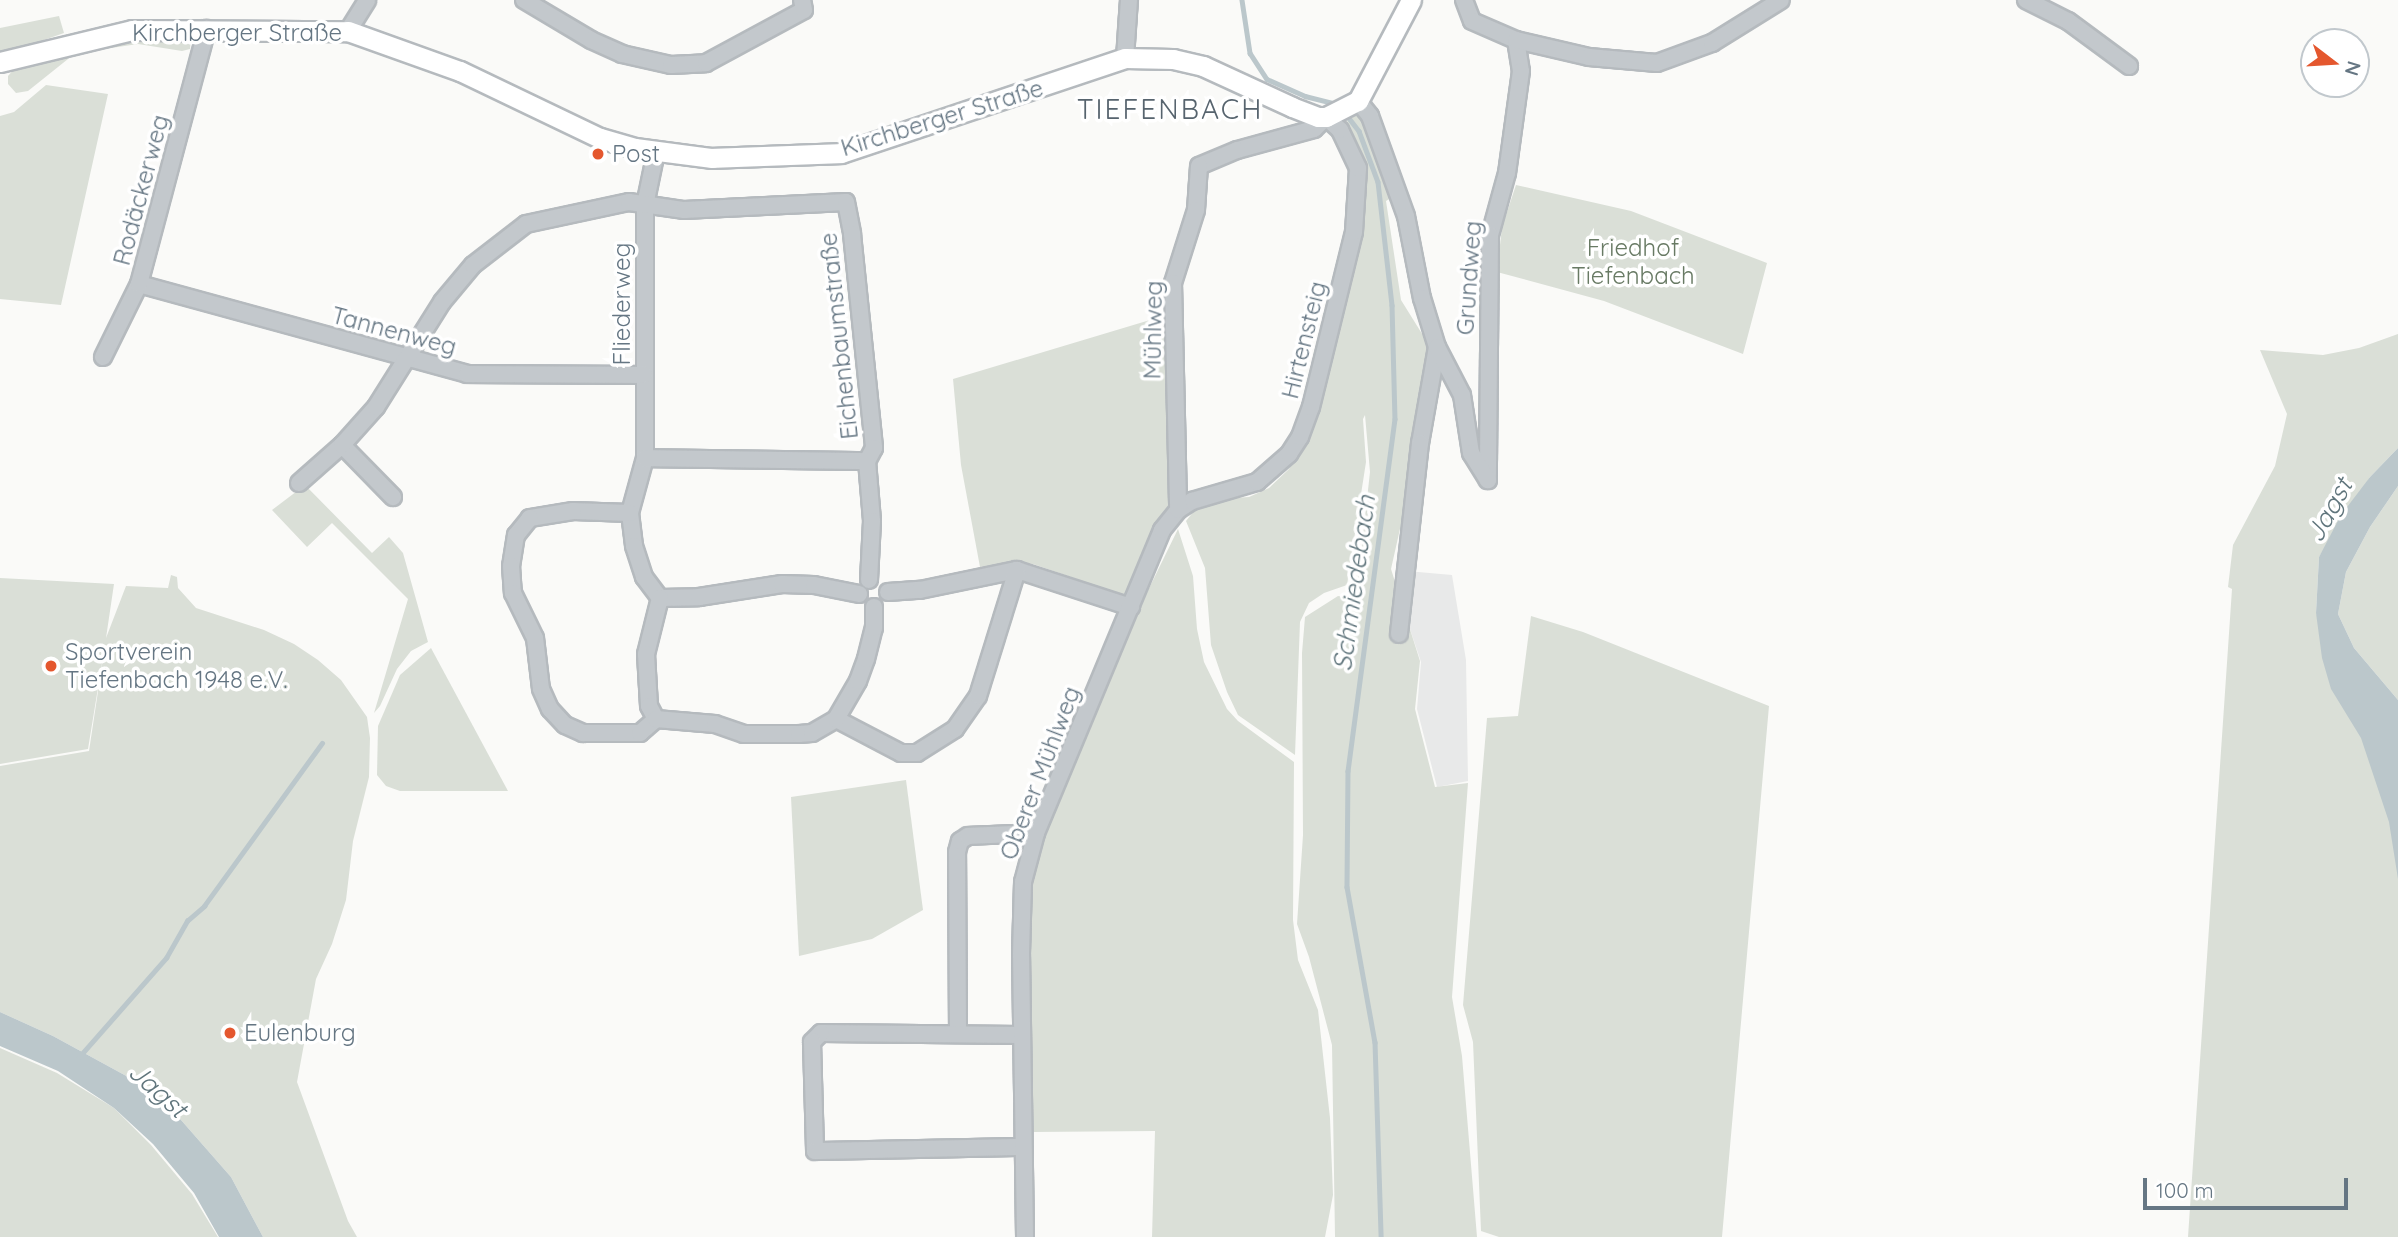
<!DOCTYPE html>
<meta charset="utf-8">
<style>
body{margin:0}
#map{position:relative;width:2398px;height:1237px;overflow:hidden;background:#fafaf8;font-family:Quicksand,sans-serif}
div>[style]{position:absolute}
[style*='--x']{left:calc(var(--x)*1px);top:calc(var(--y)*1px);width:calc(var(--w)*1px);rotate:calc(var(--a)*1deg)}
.built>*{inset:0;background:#e8e9e9}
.green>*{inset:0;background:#dadfd7}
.water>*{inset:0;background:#bbc7cb}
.stream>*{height:4.5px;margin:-2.25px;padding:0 2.25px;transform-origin:2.25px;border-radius:2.25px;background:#bbc7cb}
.roads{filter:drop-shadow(2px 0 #b5babe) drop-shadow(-2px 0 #b5babe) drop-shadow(0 2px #b5babe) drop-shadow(0 -2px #b5babe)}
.minor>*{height:16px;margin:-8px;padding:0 8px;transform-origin:8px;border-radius:8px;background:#c3c8cc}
.major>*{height:19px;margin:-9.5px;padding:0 9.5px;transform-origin:9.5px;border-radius:9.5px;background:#fff}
.dots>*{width:19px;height:19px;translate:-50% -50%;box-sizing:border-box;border:4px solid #fff;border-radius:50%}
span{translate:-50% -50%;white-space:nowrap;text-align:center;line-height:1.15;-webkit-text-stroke:7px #fff;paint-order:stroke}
.street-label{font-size:24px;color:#657683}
.poi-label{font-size:24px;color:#657683}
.left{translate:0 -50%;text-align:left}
.park-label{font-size:24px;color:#687a64}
.water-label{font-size:26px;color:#60757c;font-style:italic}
.quarter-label{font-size:28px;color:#57646e;letter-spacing:2px}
.north{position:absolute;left:2300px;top:28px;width:70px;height:70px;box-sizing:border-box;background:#fff;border:2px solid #c1c8cd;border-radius:50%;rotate:107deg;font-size:19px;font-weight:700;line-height:28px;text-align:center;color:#657683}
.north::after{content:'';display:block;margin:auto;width:24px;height:32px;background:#e4572e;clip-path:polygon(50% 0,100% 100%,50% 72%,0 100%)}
.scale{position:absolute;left:2143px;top:1178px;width:205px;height:32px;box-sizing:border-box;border:4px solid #657683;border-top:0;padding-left:9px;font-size:21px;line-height:24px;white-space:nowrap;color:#657683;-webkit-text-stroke:5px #fff;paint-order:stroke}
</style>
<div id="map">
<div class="built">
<i style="clip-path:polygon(1407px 571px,1452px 575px,1466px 660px,1468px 781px,1437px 787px,1417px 709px,1421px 662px,1406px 617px)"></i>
</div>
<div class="green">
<i style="clip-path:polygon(59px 16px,64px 33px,21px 48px,0 51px,0 28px)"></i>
<i style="clip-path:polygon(191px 38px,190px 49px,182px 51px,138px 44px,84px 52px,73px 55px,28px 91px,16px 93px,8px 84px,8px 76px,15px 68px,132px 39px)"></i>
<i style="clip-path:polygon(46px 85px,108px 94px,61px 305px,0 299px,0 116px,14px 112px)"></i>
<i style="clip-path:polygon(1359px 113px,1381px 150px,1394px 196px,1386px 201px,1401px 300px,1429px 345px,1417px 453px,1391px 569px,1420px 661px,1415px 709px,1435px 787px,1468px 783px,1452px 997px,1462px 1056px,1477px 1237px,1335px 1237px,1332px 1045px,1309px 957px,1297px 924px,1303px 835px,1302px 653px,1305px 617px,1338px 596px,1356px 599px,1370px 472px,1365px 415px,1363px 419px,1366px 462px,1347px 585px,1324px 593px,1309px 603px,1300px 622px,1295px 755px,1238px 715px,1227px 692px,1211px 645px,1205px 568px,1186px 521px,1194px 511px,1234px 498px,1249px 497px,1269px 488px,1289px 469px,1306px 435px,1361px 236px,1366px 198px,1363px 166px,1345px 123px)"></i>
<i style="clip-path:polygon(1516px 185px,1631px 211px,1767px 263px,1743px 354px,1604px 301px,1497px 272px,1502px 227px)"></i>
<i style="clip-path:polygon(1160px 317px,1163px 326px,1171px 329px,1173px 490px,1166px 517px,1126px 596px,1033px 564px,1014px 562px,980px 567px,961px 465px,953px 379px)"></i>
<i style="clip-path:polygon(2398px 334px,2398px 448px,2370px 477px,2319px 557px,2316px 613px,2398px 791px,2398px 1237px,2188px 1237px,2232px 589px,2228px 587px,2233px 545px,2275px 466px,2287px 414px,2260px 350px,2323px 355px,2359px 348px)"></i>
<i style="clip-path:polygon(305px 485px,372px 553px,389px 537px,403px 553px,428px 642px,411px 651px,397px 669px,380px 706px,374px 713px,408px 599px,332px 523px,307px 547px,272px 510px)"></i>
<i style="clip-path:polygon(2398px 486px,2398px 700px,2354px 648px,2338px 614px,2346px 572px,2370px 527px)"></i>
<i style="clip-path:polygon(1178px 529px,1193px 576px,1197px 629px,1204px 662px,1227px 709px,1238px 721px,1294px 762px,1293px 920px,1298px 960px,1318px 1010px,1330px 1118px,1333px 1195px,1325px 1237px,1152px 1237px,1155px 1131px,1033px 1132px,1030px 1086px,1029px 955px,1031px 888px,1036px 861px,1058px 797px,1136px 615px)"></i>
<i style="clip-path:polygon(171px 575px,177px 577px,178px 588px,196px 608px,264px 630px,294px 644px,318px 660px,341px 680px,367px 717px,370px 738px,369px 777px,353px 841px,346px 900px,332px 944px,316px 979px,297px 1082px,348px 1221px,357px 1237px,263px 1237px,231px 1177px,181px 1120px,130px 1078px,53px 1036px,0 1012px,0 766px,89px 751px,105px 645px,88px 749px,0 764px,0 578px,114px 584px,106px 638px,126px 586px,168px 588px)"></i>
<i style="clip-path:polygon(1531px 616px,1583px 632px,1769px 706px,1722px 1237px,1499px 1237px,1481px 1231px,1473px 1042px,1463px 1005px,1487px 718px,1518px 716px)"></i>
<i style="clip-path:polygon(431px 648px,508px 791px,400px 791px,386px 786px,377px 775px,378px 726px,400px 675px)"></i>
<i style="clip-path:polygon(906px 780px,923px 910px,872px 939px,799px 956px,791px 797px)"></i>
<i style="clip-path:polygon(0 1048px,57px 1073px,114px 1108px,151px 1145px,192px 1194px,218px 1237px,0 1237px)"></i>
</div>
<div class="water">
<i style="clip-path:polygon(2398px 448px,2398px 486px,2370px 527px,2346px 572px,2338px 614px,2354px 648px,2398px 700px,2398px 879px,2389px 822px,2361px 738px,2331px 689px,2322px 658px,2316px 613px,2319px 557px,2341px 515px,2370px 477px)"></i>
<i style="clip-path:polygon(0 1012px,53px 1036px,130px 1078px,181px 1120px,231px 1177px,263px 1237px,219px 1237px,194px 1193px,153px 1144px,114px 1108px,58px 1071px,0 1046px)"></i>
</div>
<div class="stream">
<i style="--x:1242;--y:0;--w:54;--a:81.4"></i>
<i style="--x:1250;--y:53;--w:31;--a:57"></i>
<i style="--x:1267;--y:79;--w:42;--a:24.1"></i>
<i style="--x:1305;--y:96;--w:33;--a:14"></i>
<i style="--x:1345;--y:113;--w:23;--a:52"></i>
<i style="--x:1359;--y:131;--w:54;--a:69.6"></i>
<i style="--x:1378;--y:182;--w:124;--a:83.5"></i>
<i style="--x:1392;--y:305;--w:114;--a:88.5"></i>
<i style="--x:1395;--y:419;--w:355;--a:97.6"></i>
<i style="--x:1348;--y:771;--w:116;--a:90.5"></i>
<i style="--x:1347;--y:887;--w:158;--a:79.8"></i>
<i style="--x:1375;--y:1042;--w:195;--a:88.2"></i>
<i style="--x:79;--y:1057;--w:132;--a:-48.7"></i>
<i style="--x:166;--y:958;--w:43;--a:-60.4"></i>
<i style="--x:187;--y:921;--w:23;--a:-41"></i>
<i style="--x:204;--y:906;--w:201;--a:-54.1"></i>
</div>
<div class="roads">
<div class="minor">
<i style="--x:524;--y:0;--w:78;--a:30.8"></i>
<i style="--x:591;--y:40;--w:34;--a:24"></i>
<i style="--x:622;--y:54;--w:50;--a:12.7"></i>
<i style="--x:671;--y:65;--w:35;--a:-3"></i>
<i style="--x:706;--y:63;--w:111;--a:-28.4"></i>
<i style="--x:804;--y:10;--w:10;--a:-101"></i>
<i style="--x:1464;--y:0;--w:22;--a:69"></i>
<i style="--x:1472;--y:21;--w:48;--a:23.4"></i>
<i style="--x:1516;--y:40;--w:31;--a:81"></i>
<i style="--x:1521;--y:71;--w:103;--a:97.8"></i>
<i style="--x:1507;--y:173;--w:64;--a:105.3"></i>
<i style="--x:1490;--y:235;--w:245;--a:90.5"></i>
<i style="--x:2026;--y:0;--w:47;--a:26.6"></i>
<i style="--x:2068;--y:21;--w:76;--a:36.4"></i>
<i style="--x:348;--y:31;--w:36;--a:-58"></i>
<i style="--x:1516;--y:40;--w:75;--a:13.1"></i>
<i style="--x:1589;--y:57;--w:68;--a:5"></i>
<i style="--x:1657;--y:63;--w:59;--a:-20"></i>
<i style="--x:1712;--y:43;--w:81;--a:-31.9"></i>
<i style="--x:1125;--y:58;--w:58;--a:-86.1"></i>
<i style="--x:1358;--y:101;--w:19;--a:51"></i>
<i style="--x:1370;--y:116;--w:106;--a:70.2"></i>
<i style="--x:1406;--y:216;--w:84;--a:79"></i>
<i style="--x:1422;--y:298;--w:51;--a:73"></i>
<i style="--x:1437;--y:347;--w:97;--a:100"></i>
<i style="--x:1420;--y:443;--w:192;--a:96.3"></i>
<i style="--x:656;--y:152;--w:54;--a:101.7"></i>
<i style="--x:645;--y:205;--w:253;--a:90"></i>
<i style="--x:645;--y:458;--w:57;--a:105.3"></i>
<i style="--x:630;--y:513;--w:33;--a:83"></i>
<i style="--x:634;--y:546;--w:33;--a:72"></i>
<i style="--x:644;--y:577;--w:26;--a:53"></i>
<i style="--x:660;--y:598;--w:39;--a:-1"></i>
<i style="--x:699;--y:597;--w:84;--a:-8.9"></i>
<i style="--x:782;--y:584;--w:32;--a:2"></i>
<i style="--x:814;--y:585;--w:46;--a:11.3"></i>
<i style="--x:139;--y:284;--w:340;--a:15.3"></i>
<i style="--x:467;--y:374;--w:177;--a:0.3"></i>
<i style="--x:1437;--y:347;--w:54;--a:62.5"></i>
<i style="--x:1462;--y:395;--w:59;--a:81.2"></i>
<i style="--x:1471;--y:453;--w:32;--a:58"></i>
<i style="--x:103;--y:357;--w:81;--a:-63.7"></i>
<i style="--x:139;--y:284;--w:264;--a:-75.1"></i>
<i style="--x:342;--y:445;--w:73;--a:45.6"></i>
<i style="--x:645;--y:458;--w:222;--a:0.8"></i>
<i style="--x:299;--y:483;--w:57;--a:-41.5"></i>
<i style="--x:342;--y:445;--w:51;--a:-48.2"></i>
<i style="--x:376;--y:407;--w:124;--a:-57.8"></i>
<i style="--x:442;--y:302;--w:48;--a:-50"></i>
<i style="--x:473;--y:265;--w:67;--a:-37.7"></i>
<i style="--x:526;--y:224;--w:105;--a:-12.1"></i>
<i style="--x:629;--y:202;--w:56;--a:8.3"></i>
<i style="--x:684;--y:210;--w:162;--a:-2.8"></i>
<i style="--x:846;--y:202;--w:33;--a:79"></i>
<i style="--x:852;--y:234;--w:215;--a:84.1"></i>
<i style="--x:874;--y:448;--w:15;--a:118"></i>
<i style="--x:867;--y:461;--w:60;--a:85.2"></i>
<i style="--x:872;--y:521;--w:59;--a:92.9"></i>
<i style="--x:630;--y:513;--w:57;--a:-178"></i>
<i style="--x:573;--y:511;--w:44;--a:170.8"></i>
<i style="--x:530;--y:518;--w:22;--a:129"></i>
<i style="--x:516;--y:535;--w:31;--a:99"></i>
<i style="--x:511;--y:566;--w:27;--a:86"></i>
<i style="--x:513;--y:593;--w:50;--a:63.9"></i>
<i style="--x:535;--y:638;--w:51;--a:83.3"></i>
<i style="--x:541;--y:689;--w:22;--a:66"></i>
<i style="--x:550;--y:709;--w:22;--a:47"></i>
<i style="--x:565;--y:725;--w:20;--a:24"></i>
<i style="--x:583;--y:733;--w:57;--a:0"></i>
<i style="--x:640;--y:733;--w:21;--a:-41"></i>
<i style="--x:888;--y:592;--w:32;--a:-4"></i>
<i style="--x:920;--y:590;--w:99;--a:-11.7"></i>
<i style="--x:1017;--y:570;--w:120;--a:18"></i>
<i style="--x:660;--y:598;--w:58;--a:104"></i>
<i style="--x:646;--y:654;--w:52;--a:86.7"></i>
<i style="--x:649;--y:706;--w:15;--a:62"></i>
<i style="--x:656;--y:719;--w:59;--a:4.8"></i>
<i style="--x:715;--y:724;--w:31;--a:19"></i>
<i style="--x:744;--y:734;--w:55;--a:0"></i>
<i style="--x:799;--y:734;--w:13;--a:-4"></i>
<i style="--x:812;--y:733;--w:28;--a:-30"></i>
<i style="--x:836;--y:719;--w:73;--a:27.6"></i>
<i style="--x:901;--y:753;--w:16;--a:0"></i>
<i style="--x:917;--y:753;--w:45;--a:-32.3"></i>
<i style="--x:955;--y:729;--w:40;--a:-55.1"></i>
<i style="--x:978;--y:696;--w:132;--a:-72.8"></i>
<i style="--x:836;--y:719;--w:44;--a:-59.9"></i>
<i style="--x:858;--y:681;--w:23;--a:-70"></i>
<i style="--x:866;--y:659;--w:32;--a:-76"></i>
<i style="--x:874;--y:628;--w:21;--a:-90"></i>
<i style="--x:958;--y:1033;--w:181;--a:-90.3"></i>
<i style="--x:957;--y:852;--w:11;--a:-75"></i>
<i style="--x:960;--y:841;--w:9;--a:-32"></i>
<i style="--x:968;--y:836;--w:68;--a:-2.5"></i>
<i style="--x:1021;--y:1035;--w:200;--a:-179.4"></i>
<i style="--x:821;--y:1033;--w:13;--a:135"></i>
<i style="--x:812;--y:1042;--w:109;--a:88.4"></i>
<i style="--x:815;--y:1151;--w:207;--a:-1.1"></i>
<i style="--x:1025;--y:1237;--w:283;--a:-90.8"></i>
<i style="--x:1021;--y:954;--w:72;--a:-88.4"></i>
<i style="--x:1023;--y:882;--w:51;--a:-75.1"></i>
<i style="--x:1036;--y:833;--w:328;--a:-67.4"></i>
<i style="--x:1162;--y:530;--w:26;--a:-51"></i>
<i style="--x:1178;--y:510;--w:17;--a:-33"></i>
<i style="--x:1192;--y:501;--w:68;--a:-16.3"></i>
<i style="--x:1257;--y:482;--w:43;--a:-41.2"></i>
<i style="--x:1289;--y:454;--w:20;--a:-57"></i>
<i style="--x:1300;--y:437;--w:32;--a:-70"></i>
<i style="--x:1311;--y:407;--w:180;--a:-76.2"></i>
<i style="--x:1354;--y:232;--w:64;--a:-86.4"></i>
<i style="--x:1358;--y:168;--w:42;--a:-115.3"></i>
<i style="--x:1340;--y:130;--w:19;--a:-137"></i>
<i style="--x:1326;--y:117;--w:17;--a:135"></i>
<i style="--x:1314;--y:129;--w:80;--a:164.7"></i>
<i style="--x:1237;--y:150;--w:41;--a:157.2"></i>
<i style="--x:1199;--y:166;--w:44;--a:93.9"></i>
<i style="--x:1196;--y:210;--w:77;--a:107.5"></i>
<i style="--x:1173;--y:283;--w:227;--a:88.7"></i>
</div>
<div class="major">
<i style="--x:0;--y:62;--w:136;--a:-13.6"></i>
<i style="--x:132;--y:30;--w:216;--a:0.3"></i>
<i style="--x:348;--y:31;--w:119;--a:19.7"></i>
<i style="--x:460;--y:71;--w:155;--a:25.6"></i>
<i style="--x:600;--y:138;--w:36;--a:16"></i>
<i style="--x:635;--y:148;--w:78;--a:7.4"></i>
<i style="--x:712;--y:158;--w:129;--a:-2.2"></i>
<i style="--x:841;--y:153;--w:299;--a:-18.5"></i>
<i style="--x:1125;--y:58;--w:48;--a:1.2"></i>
<i style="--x:1173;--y:59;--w:31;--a:13"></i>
<i style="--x:1203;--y:66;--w:98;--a:24.7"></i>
<i style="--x:1292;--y:107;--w:28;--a:21"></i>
<i style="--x:1318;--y:117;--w:8;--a:0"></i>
<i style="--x:1326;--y:117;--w:36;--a:-27"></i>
<i style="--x:1358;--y:101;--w:114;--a:-62.3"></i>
</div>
</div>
<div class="dots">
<i style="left:598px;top:154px;background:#e4572e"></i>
<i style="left:51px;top:666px;background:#e4572e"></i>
<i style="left:230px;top:1033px;background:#e4572e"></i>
</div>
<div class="street-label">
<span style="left:237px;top:33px">Kirchberger Straße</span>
<span style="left:942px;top:118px;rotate:-17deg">Kirchberger Straße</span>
<span style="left:141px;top:190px;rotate:-75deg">Rodäckerweg</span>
<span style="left:1469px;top:278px;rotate:-86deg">Grundweg</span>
<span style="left:622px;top:304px;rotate:-90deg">Fliederweg</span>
<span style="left:1153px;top:330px;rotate:-89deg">Mühlweg</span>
<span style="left:394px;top:331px;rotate:15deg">Tannenweg</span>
<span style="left:839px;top:336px;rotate:-96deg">Eichenbaumstraße</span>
<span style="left:1304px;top:340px;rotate:-76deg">Hirtensteig</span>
<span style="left:1040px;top:773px;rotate:-69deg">Oberer Mühlweg</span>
</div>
<div class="poi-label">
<span class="left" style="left:612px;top:154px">Post</span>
<span class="left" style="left:65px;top:666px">Sportverein<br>Tiefenbach 1948 e.V.</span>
<span class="left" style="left:244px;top:1033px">Eulenburg</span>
</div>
<div class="park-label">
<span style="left:1633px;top:262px">Friedhof<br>Tiefenbach</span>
</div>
<div class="water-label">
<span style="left:2329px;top:510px;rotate:-61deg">Jagst</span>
<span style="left:1354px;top:583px;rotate:-82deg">Schmiedebach</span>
<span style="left:158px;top:1090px;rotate:42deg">Jagst</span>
</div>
<div class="quarter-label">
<span style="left:1170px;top:109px">TIEFENBACH</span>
</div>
<div class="north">N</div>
<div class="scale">100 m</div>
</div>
